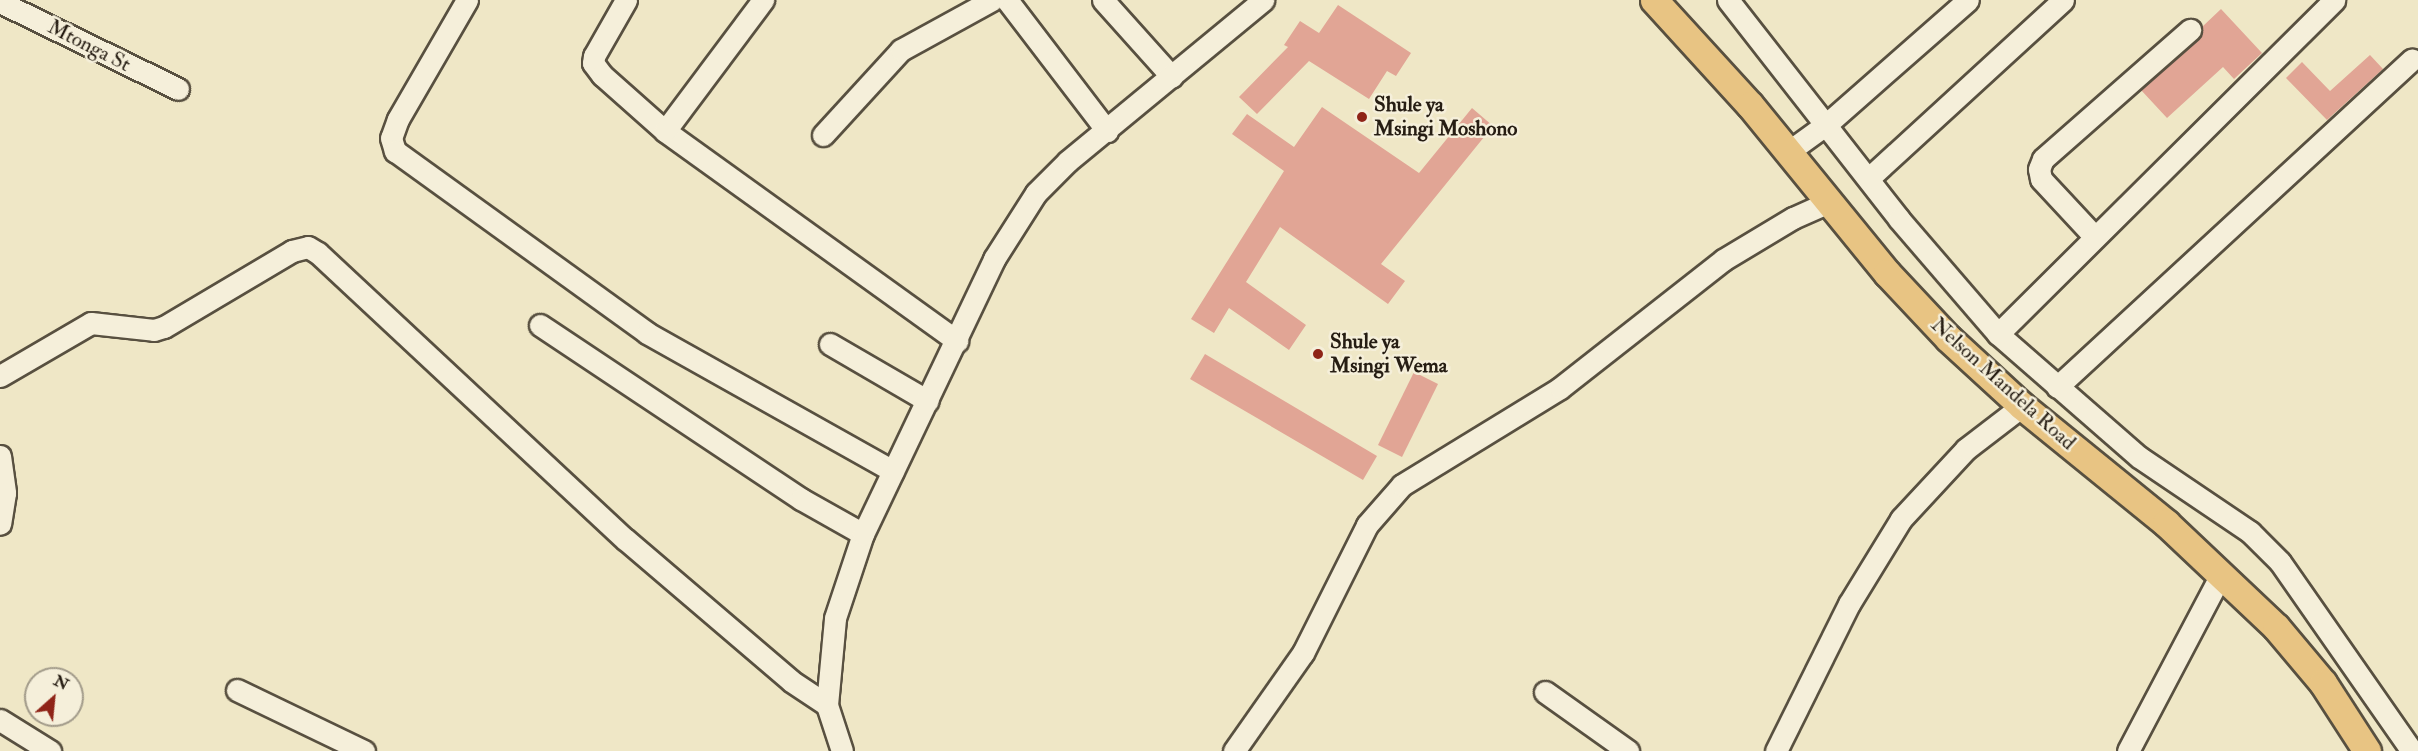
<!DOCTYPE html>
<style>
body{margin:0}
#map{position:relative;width:2418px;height:751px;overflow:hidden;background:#efe7c6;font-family:"IM FELL Double Pica",serif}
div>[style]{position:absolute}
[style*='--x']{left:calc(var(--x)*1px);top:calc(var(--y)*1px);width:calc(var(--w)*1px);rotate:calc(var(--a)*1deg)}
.building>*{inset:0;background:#e1a595}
.roads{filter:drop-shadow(2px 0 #585040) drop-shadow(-2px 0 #585040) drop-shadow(0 2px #585040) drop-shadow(0 -2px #585040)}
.minor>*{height:21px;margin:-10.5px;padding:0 10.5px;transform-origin:10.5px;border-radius:10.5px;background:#f5efda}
.major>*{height:27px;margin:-13.5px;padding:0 13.5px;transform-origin:13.5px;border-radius:13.5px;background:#e8c483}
.dots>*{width:16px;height:16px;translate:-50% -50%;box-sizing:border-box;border:3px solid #f5efda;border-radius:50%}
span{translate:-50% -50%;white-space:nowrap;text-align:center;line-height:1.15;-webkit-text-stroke:5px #f5efda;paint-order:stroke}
.street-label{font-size:21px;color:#261d13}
.poi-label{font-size:21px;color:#261d13;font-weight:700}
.left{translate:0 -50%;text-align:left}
.north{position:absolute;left:24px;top:667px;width:60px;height:60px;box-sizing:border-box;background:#f5efda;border:2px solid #a29b8a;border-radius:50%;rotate:27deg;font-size:16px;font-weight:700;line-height:24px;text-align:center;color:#261d13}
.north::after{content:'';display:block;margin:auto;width:21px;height:27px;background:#8f2418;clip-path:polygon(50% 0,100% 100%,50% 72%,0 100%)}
</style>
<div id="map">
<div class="building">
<i style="clip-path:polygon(1338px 5px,1411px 53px,1396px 76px,1387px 71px,1369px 99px,1309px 61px,1257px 114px,1239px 97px,1288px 47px,1284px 45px,1300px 21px,1319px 33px)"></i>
<i style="clip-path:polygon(2221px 9px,2262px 53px,2234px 79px,2223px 67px,2167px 118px,2141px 90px,2198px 40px,2202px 27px)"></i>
<i style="clip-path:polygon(2370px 55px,2383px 69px,2327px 120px,2286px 78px,2302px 62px,2330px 91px)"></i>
<i style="clip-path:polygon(1322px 107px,1419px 173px,1472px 108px,1493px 126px,1381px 264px,1405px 281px,1388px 304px,1280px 227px,1246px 282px,1306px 325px,1289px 350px,1229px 308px,1214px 333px,1191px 319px,1284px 171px,1232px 134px,1247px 114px,1294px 147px)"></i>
<i style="clip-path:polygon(1205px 354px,1377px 456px,1363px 480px,1190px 379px)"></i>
<i style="clip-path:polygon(1414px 372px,1438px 384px,1402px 457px,1378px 445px)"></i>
</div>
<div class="roads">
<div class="minor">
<i style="--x:467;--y:0;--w:138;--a:120.1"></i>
<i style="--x:398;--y:119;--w:20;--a:110"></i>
<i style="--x:391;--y:138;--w:14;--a:73"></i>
<i style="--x:395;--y:151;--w:311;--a:35.8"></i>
<i style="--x:647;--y:333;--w:282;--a:29.3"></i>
<i style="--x:626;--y:0;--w:64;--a:119.7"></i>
<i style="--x:594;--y:56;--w:7;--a:98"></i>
<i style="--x:593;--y:63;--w:15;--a:53"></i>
<i style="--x:602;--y:75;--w:84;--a:41.6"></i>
<i style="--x:665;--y:131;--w:360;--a:35.7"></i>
<i style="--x:1007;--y:0;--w:165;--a:52.6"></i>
<i style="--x:1103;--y:0;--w:103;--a:48.1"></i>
<i style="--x:1728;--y:0;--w:278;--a:52"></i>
<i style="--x:1899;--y:219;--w:152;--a:49.3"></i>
<i style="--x:1998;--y:334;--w:187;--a:41.1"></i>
<i style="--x:2139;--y:457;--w:134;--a:34"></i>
<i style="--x:2250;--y:532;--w:42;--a:45"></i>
<i style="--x:2280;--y:562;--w:231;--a:55.1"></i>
<i style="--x:0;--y:2;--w:198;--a:26"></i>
<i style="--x:665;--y:131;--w:164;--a:-53.2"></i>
<i style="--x:823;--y:135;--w:115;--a:-47.5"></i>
<i style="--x:901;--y:50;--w:104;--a:-28.8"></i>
<i style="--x:1788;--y:152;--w:49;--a:-35.9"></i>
<i style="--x:1828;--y:123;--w:186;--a:-41.3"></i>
<i style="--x:1869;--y:178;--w:263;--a:-42.5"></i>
<i style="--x:2093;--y:235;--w:76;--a:-132.9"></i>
<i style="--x:2041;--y:179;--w:10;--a:-101"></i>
<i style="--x:2039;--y:169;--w:11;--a:-68"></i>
<i style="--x:2043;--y:159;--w:196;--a:-41.3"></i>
<i style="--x:540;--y:325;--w:314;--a:33.7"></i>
<i style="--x:801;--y:499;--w:71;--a:29.4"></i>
<i style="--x:1998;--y:334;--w:474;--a:-44.8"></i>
<i style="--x:830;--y:344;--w:113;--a:30.2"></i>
<i style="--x:0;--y:376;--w:105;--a:-30.2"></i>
<i style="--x:91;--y:323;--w:63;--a:6.3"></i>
<i style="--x:154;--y:330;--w:10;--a:-17"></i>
<i style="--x:164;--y:327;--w:149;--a:-30.7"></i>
<i style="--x:292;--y:251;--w:16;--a:-14"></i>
<i style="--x:308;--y:247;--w:12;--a:31"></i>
<i style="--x:318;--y:253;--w:420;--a:43"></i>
<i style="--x:625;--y:539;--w:218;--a:40.5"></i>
<i style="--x:791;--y:681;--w:43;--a:33.7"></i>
<i style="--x:2057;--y:387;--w:483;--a:-42.7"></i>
<i style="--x:0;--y:456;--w:37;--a:82"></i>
<i style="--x:5;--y:493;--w:31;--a:99"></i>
<i style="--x:237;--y:690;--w:141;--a:25.7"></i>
<i style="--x:1545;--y:692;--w:102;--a:35.4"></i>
<i style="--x:0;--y:720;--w:59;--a:31.8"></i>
<i style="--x:842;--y:751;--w:48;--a:-108.1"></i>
<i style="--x:827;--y:705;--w:87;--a:-84.7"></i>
<i style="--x:835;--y:618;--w:89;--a:-71.6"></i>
<i style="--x:863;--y:534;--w:305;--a:-64.5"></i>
<i style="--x:994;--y:259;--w:78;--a:-57.5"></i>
<i style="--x:1036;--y:193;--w:45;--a:-45"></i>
<i style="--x:1068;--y:161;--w:253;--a:-39.5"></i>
<i style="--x:1234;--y:751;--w:120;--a:-54.9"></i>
<i style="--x:1303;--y:653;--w:143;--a:-63.4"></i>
<i style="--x:1367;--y:525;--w:53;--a:-48.8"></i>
<i style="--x:1402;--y:485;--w:185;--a:-31.5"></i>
<i style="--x:1560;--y:388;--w:207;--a:-38.1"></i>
<i style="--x:1723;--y:260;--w:82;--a:-31"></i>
<i style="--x:1793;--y:218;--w:36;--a:-24"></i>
<i style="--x:1776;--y:751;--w:164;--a:-63.6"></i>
<i style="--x:1849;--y:604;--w:100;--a:-58.5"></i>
<i style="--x:1901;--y:519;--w:96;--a:-47.1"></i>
<i style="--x:1966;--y:449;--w:71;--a:-37.5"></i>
<i style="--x:2128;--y:751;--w:201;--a:-62.2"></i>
</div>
<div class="major">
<i style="--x:1654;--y:0;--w:142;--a:47.6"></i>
<i style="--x:1750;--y:105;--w:217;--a:50.8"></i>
<i style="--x:1887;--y:273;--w:89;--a:46.8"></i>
<i style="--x:1948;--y:338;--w:100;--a:42.6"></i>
<i style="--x:2022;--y:406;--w:186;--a:39.1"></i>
<i style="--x:2166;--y:523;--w:151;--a:43.4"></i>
<i style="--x:2276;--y:627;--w:73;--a:50"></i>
<i style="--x:2323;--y:683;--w:81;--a:57.1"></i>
</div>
</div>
<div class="dots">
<i style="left:1362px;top:117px;background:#8f2418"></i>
<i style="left:1318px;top:354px;background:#8f2418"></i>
</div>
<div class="street-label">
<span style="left:89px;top:46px;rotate:27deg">Mtonga St</span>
<span style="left:2003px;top:384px;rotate:42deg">Nelson Mandela Road</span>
</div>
<div class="poi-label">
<span class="left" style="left:1374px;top:117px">Shule ya<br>Msingi Moshono</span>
<span class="left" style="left:1330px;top:354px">Shule ya<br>Msingi Wema</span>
</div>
<div class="north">N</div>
</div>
